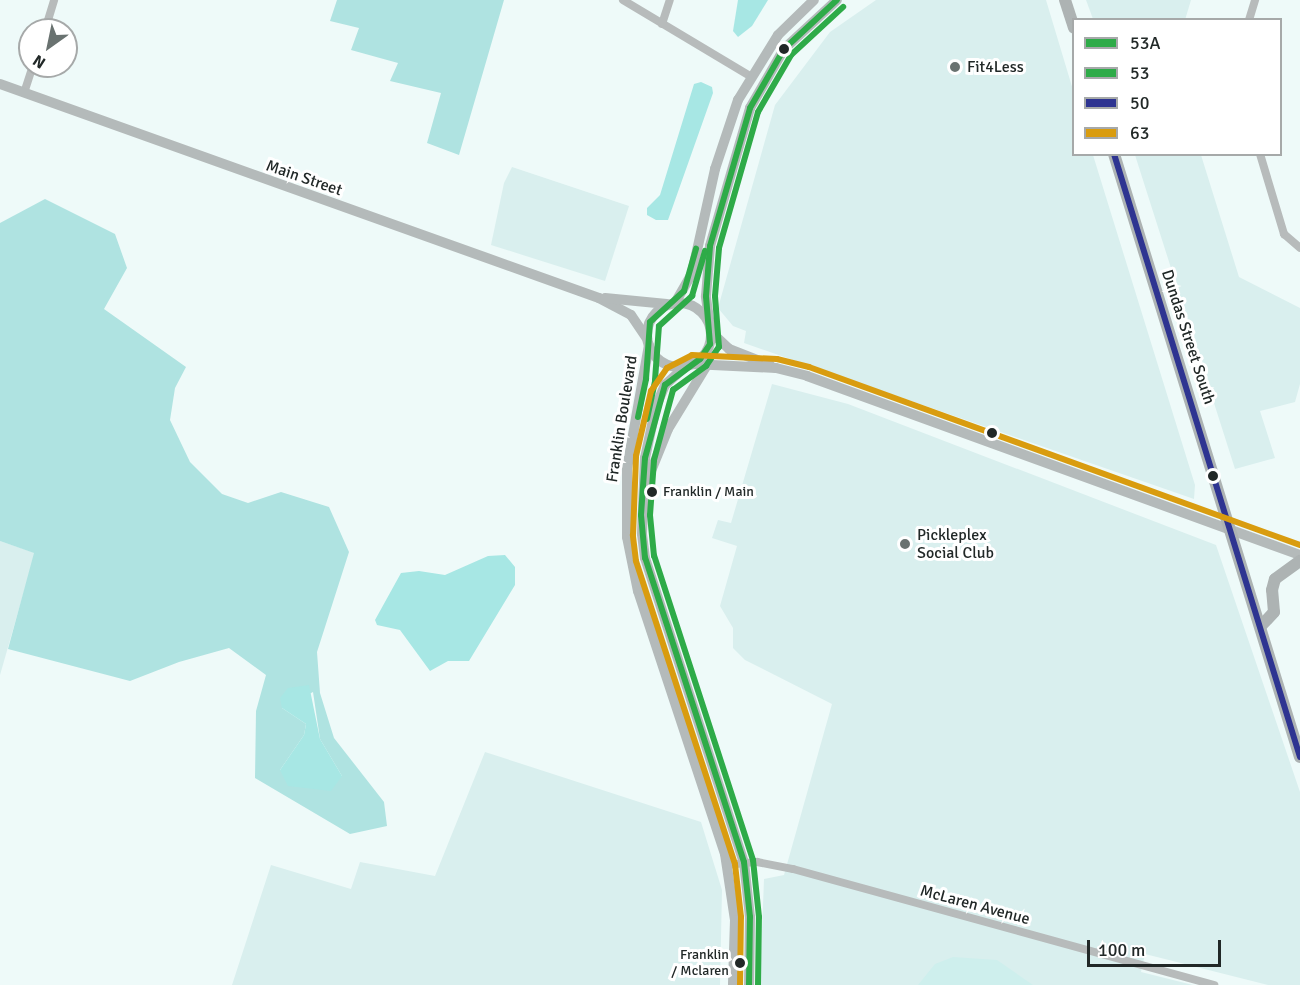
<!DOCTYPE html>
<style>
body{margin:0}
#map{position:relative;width:1300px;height:985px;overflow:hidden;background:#eefaf9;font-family:Signika,sans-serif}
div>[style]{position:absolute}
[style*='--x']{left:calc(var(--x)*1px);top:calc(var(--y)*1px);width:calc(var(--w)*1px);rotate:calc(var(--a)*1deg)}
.built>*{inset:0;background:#d9efee}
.green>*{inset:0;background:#ceefed}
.forest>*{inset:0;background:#afe3e1}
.water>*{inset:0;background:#a7e7e4}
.street>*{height:8px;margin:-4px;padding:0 4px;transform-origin:4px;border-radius:4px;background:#b7bbbb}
.secondary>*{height:10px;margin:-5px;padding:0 5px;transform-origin:5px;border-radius:5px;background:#b4baba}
.secondary>.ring{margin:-5px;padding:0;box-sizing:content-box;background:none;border:10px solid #b4baba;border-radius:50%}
.primary>*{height:12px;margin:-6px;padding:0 6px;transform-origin:6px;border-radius:6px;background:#adb3b3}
.bus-1>*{height:6px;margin:-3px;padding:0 3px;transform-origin:3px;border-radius:3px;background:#2eab48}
.bus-2>*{height:6px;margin:-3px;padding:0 3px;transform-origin:3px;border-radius:3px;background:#2eab48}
.bus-3>*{height:6px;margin:-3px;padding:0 3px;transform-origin:3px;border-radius:3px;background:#2e3491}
.bus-4>*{height:6px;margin:-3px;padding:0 3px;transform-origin:3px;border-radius:3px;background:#d99c0f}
.dots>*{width:16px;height:16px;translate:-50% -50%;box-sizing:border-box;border:3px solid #fff;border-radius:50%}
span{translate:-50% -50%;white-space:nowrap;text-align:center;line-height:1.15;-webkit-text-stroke:6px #fff;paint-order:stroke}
.bus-label{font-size:14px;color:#212827}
.left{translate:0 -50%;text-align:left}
.right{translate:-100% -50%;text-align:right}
.poi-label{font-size:16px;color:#212827}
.street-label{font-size:16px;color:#212827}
.legend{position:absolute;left:1072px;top:18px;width:210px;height:138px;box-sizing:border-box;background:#fff;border:2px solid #a6a9a9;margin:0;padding:8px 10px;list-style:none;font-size:18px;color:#212827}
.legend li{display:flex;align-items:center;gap:12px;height:30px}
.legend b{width:30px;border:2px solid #a6a9a9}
.north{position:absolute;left:18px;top:18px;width:60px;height:60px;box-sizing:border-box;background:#fff;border:2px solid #a6a9a9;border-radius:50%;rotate:213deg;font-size:16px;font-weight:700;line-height:24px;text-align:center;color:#212827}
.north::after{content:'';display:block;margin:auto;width:21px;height:27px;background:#697270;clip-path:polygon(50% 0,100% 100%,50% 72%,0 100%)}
.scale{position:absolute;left:1087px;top:940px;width:134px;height:27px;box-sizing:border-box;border:3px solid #212827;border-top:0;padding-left:8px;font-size:18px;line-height:21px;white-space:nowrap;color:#212827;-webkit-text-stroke:4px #fff;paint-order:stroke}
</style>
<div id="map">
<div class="built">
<i style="clip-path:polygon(876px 0,1046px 0,1073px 90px,1074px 154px,1093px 155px,1195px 485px,1194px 499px,744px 343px,746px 331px,733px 326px,718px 308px,775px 105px,830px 32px)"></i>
<i style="clip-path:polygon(1086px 0,1191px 0,1185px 20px,1093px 19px)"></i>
<i style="clip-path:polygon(1135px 155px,1201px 155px,1239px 277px,1300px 308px,1300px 384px,1295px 402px,1260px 411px,1275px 458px,1235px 469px)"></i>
<i style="clip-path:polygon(512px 167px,629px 206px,605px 281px,491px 245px,504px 183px)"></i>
<i style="clip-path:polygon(772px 384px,848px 404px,1216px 545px,1300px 792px,1300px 985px,1268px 985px,1145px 954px,1141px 972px,1193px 985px,760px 985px,764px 879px,784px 875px,832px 704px,745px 660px,733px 648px,733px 628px,720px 606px,737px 546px,712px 538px,718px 520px,731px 523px)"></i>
<i style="clip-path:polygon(0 541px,35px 553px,0 675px)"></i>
<i style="clip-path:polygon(485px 752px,701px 822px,722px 890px,720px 985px,232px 985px,271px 865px,351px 889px,360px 862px,435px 876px)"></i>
</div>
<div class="green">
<i style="clip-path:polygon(953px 957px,997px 960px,1033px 985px,918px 985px,935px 964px)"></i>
</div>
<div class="forest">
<i style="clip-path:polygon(337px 0,504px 0,459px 155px,427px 143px,441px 93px,390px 81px,398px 63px,351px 50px,359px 28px,330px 21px)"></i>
<i style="clip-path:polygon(evenodd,45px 199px,115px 234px,127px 268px,104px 309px,186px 367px,175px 388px,170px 420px,190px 462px,222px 494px,248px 503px,281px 492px,329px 507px,349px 552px,317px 652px,320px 693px,334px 738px,384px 802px,387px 826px,350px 834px,255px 778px,256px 711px,266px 675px,229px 648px,179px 662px,130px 681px,8px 649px,34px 553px,0 541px,0 223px,45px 199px,313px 692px,320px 739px,342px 776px,280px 770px,304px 735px,306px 724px,282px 708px,313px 692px)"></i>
</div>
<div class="water">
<i style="clip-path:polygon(738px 0,768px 0,752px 26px,738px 37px,733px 31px)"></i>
<i style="clip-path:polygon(701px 82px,712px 87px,713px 93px,668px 220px,656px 220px,647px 215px,647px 208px,660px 195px,694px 84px)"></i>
<i style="clip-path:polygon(505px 555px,515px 567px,515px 585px,469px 661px,448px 661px,430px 671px,400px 630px,377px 625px,375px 620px,401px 573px,419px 571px,445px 575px,488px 556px)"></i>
<i style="clip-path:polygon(309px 685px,320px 739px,342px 776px,331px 791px,288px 786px,280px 770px,304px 735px,306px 724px,282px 708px,280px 698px,288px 688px)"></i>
</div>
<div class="street">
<i style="--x:623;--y:0;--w:148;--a:30.9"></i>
<i style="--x:1249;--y:20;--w:21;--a:-73"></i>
<i style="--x:662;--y:24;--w:25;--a:-72"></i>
<i style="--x:45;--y:30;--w:31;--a:-73"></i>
<i style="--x:24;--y:93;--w:28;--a:-72"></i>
<i style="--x:1260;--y:154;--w:84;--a:73.3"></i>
<i style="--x:1284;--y:234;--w:21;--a:41"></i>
<i style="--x:727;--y:865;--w:30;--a:-6"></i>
<i style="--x:757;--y:862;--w:37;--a:11"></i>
<i style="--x:793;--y:869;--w:437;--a:15.4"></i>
</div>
<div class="secondary">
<i style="--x:0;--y:84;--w:636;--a:19.66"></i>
<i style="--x:599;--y:298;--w:36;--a:28"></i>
<i style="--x:631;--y:315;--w:29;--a:56"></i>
<i style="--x:605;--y:298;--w:62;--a:5.5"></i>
<i style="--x:675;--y:303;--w:34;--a:-60"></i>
<i style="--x:692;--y:273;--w:107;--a:-77.5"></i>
<i style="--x:715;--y:169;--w:73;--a:-71.6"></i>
<i style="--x:738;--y:100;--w:76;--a:-58.4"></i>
<i style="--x:778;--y:35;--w:50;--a:-44.2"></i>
<i class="ring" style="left:647px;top:303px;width:54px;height:54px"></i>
<i style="--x:710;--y:326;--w:30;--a:-98"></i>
<i style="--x:706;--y:296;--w:50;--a:-85.4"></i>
<i style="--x:710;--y:246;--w:144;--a:-73.8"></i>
<i style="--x:750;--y:108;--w:68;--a:-60"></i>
<i style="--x:784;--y:49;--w:72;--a:-42.8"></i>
<i style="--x:711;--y:332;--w:25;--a:43"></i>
<i style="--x:729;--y:349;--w:44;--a:21.3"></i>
<i style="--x:649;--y:345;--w:125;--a:100.1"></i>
<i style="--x:627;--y:468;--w:69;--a:90"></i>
<i style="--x:627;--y:537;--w:55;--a:78.5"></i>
<i style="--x:638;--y:591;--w:277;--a:71.7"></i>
<i style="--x:725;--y:854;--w:67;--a:81.4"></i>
<i style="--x:735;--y:920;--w:65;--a:91.8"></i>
<i style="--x:692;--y:364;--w:84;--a:2.7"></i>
<i style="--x:776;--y:368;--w:32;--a:14"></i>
<i style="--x:807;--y:376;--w:524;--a:19.96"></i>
<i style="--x:686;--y:366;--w:28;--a:138"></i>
<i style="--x:665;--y:385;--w:23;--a:113"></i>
<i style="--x:656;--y:406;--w:53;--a:101.9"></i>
<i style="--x:645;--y:458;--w:76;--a:92.3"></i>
<i style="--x:642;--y:534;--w:24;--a:83"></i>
<i style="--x:645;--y:558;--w:320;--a:72"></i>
<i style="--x:744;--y:862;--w:55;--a:83.8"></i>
<i style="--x:750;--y:917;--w:68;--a:90.8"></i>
<i style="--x:647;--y:481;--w:56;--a:-68"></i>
<i style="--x:668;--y:429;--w:75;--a:-58.6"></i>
</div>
<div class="primary">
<i style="--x:1065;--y:0;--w:29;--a:72"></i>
<i style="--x:1114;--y:154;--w:631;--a:72.86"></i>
<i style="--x:1261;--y:626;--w:19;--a:-47"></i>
<i style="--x:1274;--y:612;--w:22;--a:-95"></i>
<i style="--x:1272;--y:590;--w:11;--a:-75"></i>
<i style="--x:1275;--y:579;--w:31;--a:-36"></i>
</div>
<div class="bus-1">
<i style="--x:638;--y:417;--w:39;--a:-78"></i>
<i style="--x:646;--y:379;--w:57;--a:-86"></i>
<i style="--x:650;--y:322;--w:46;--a:-42.4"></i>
<i style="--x:684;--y:291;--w:44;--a:-74.1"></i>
<i style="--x:749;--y:985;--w:68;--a:-89.2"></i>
<i style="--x:750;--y:917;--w:55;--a:-96.2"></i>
<i style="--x:744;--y:862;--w:320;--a:-108"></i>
<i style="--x:645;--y:558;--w:43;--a:-95.3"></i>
<i style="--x:641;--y:515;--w:57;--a:-86"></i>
<i style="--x:645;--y:458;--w:76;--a:-74.7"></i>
<i style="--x:665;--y:385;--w:44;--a:-36.6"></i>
<i style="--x:700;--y:359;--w:18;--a:-56"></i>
<i style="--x:710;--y:344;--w:48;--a:-94.8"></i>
<i style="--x:706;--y:296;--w:50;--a:-85.4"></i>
<i style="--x:710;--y:246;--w:144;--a:-73.8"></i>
<i style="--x:750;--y:108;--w:68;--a:-60"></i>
<i style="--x:784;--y:49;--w:72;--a:-42.8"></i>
</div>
<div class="bus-2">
<i style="--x:647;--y:419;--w:40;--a:-78"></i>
<i style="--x:655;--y:380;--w:54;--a:-85.8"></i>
<i style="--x:659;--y:326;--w:45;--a:-42.3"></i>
<i style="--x:692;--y:296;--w:47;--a:-73.9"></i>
<i style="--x:758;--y:985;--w:68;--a:-89.2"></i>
<i style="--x:759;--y:917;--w:57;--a:-96"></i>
<i style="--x:753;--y:860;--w:320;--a:-108"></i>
<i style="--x:654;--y:556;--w:41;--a:-95.6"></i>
<i style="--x:650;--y:515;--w:55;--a:-85.8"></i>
<i style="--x:654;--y:460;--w:73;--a:-74.8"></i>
<i style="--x:673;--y:390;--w:41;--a:-36"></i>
<i style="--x:706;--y:366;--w:23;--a:-56"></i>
<i style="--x:719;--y:347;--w:51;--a:-94.5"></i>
<i style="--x:715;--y:296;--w:48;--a:-85.2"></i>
<i style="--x:719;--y:248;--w:141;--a:-74"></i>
<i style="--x:758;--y:112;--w:66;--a:-59.9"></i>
<i style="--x:791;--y:55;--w:71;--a:-42.7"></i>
</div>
<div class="bus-3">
<i style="--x:1114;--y:154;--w:631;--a:72.86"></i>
</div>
<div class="bus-4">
<i style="--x:740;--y:985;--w:68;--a:-89.2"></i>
<i style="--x:741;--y:917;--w:53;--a:-96.5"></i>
<i style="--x:735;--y:864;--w:319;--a:-108.1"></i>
<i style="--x:636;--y:561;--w:26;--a:-97"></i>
<i style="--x:633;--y:535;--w:79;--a:-87.8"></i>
<i style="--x:636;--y:456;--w:67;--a:-77"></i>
<i style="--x:651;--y:391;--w:28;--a:-55"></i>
<i style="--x:667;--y:368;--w:28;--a:-27"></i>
<i style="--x:692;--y:355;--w:85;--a:2.7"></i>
<i style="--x:777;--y:359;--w:33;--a:14"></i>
<i style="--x:809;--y:367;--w:522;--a:19.93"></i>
</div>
<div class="dots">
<i style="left:784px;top:49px;background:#212827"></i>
<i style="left:955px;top:67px;background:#697270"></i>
<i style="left:992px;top:433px;background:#212827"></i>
<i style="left:1213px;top:476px;background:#212827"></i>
<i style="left:652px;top:492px;background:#212827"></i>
<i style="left:905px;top:544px;background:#697270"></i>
<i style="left:740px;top:963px;background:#212827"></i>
</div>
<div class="bus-label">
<span class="left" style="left:663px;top:492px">Franklin / Main</span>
<span class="right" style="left:729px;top:963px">Franklin<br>/ Mclaren</span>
</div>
<div class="poi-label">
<span class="left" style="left:967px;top:67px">Fit4Less</span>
<span class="left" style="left:917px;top:544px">Pickleplex<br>Social Club</span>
</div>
<div class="street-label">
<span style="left:304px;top:178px;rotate:19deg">Main Street</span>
<span style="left:1188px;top:337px;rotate:72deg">Dundas Street South</span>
<span style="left:622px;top:419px;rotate:-81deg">Franklin Boulevard</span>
<span style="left:975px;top:905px;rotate:15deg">McLaren Avenue</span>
</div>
<ul class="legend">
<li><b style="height:8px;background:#2eab48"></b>53A</li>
<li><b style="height:8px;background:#2eab48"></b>53</li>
<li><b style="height:8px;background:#2e3491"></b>50</li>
<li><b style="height:8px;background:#d99c0f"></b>63</li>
</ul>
<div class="north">N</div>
<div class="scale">100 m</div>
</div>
